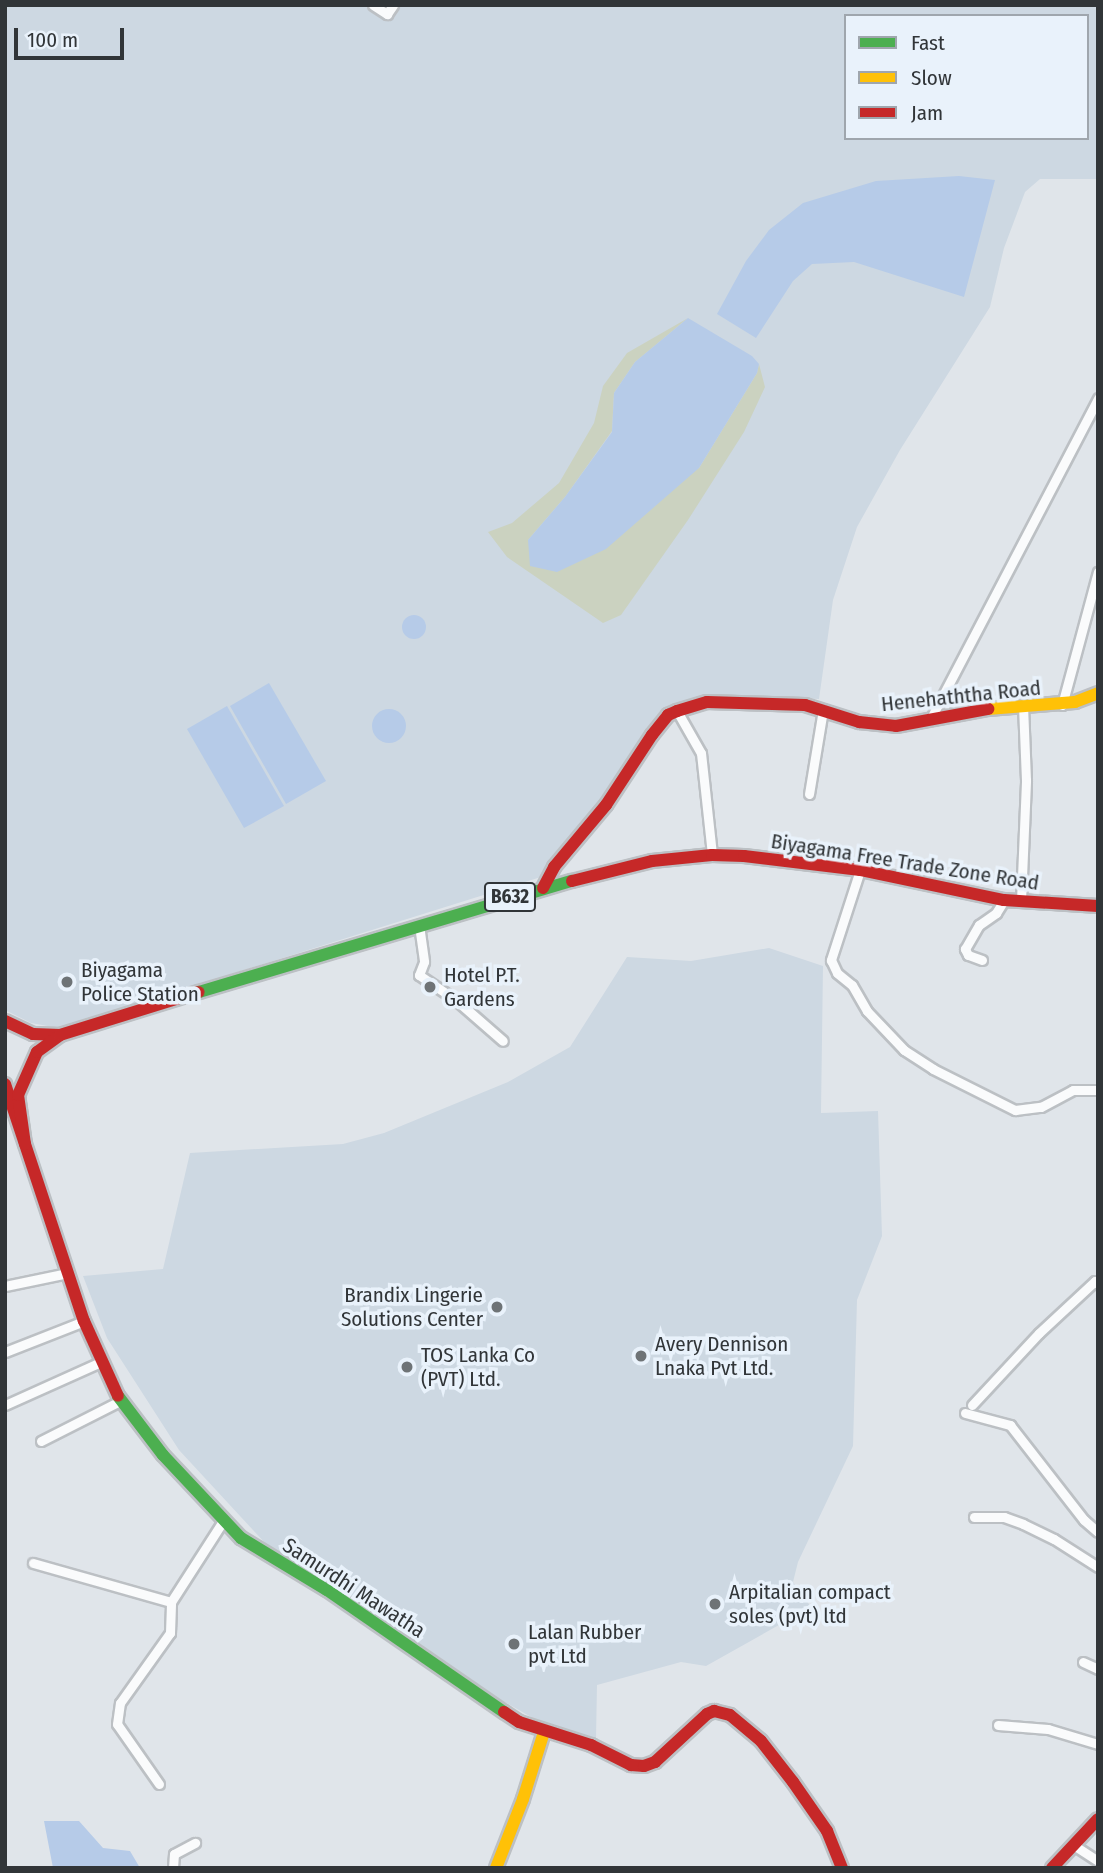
<!DOCTYPE html>
<style>
body{margin:0}
#map{position:relative;width:1103px;height:1873px;overflow:hidden;background:#e0e5ea;font-family:"Fira Sans Condensed",sans-serif}
div>[style]{position:absolute}
[style*='--x']{left:calc(var(--x)*1px);top:calc(var(--y)*1px);width:calc(var(--w)*1px);rotate:calc(var(--a)*1deg)}
.built>*{inset:0;background:#cdd8e2}
.green>*{inset:0;background:#cbd2c0}
.water>*{inset:0;background:#b6cbe8}
.round{border-radius:50%}
.roads{filter:drop-shadow(2px 0 #bcc0c4) drop-shadow(-2px 0 #bcc0c4) drop-shadow(0 2px #bcc0c4) drop-shadow(0 -2px #bcc0c4)}
.street>*{height:9px;margin:-4.5px;padding:0 4.5px;transform-origin:4.5px;border-radius:4.5px;background:#fafbfc}
.fast>*{height:12px;margin:-6px;padding:0 6px;transform-origin:6px;border-radius:6px;background:#4caf50}
.slow>*{height:12px;margin:-6px;padding:0 6px;transform-origin:6px;border-radius:6px;background:#ffc107}
.jam>*{height:12px;margin:-6px;padding:0 6px;transform-origin:6px;border-radius:6px;background:#c62828}
.dots>*{width:19px;height:19px;translate:-50% -50%;box-sizing:border-box;border:4px solid #e9f2fb;border-radius:50%}
span{translate:-50% -50%;white-space:nowrap;text-align:center;line-height:1.15;-webkit-text-stroke:7px #e9f2fb;paint-order:stroke}
.shield-label span{padding:2px 5px;background:#e9f2fb;border:2px solid;border-radius:5px;-webkit-text-stroke-width:0}
.shield-label{font-size:19px;color:#313538;font-weight:700}
.street-label{font-size:21px;color:#313538}
.poi-label{font-size:21px;color:#313538}
.left{translate:0 -50%;text-align:left}
.right{translate:-100% -50%;text-align:right}
.frame{position:absolute;inset:0;border:7px solid #313538;pointer-events:none}
.legend{position:absolute;left:844px;top:14px;width:245px;height:126px;box-sizing:border-box;background:#e9f2fb;border:2px solid #9fa6ad;margin:0;padding:9px 12px;list-style:none;font-size:21px;color:#313538}
.legend li{display:flex;align-items:center;gap:14px;height:35px}
.legend b{width:35px;border:2px solid #9fa6ad}
.scale{position:absolute;left:14px;top:28px;width:110px;height:32px;box-sizing:border-box;border:4px solid #313538;border-top:0;padding-left:9px;font-size:21px;line-height:24px;white-space:nowrap;color:#313538;-webkit-text-stroke:5px #e9f2fb;paint-order:stroke}
</style>
<div id="map">
<div class="built">
<i style="clip-path:polygon(evenodd,5px 5px,1098px 5px,1098px 179px,1040px 179px,1025px 192px,1004px 248px,990px 307px,900px 450px,857px 527px,833px 600px,819px 699px,710px 694px,674px 705px,662px 713px,628px 758px,596px 813px,541px 877px,59px 1028px,31px 1023px,5px 1010px,5px 5px,846px 16px,1087px 16px,1087px 138px,846px 138px,846px 16px)"></i>
<i style="clip-path:polygon(769px 948px,823px 966px,821px 1113px,878px 1111px,882px 1236px,857px 1300px,853px 1446px,798px 1562px,793px 1582px,811px 1607px,706px 1666px,681px 1662px,597px 1685px,596px 1739px,538px 1721px,482px 1689px,353px 1598px,265px 1543px,179px 1450px,107px 1338px,83px 1276px,163px 1269px,190px 1153px,343px 1144px,384px 1133px,508px 1082px,570px 1047px,627px 957px,691px 961px)"></i>
</div>
<div class="green">
<i style="clip-path:polygon(688px 318px,635px 362px,614px 393px,612px 431px,565px 497px,528px 540px,699px 468px,757px 373px,759px 364px,765px 387px,744px 432px,688px 520px,621px 615px,603px 623px,507px 557px,488px 532px,512px 523px,559px 483px,594px 423px,603px 386px,627px 353px)"></i>
</div>
<div class="water">
<i style="clip-path:polygon(959px 176px,995px 180px,964px 297px,854px 262px,812px 264px,793px 281px,756px 338px,717px 314px,746px 261px,769px 230px,803px 203px,876px 181px)"></i>
<i style="clip-path:polygon(688px 318px,752px 356px,759px 364px,757px 373px,699px 468px,606px 549px,557px 572px,530px 566px,528px 540px,565px 497px,612px 432px,614px 393px,635px 362px)"></i>
<i class="round" style="left:402px;top:615px;width:24px;height:24px"></i>
<i style="clip-path:polygon(269px 683px,326px 781px,286px 804px,230px 706px)"></i>
<i style="clip-path:polygon(227px 706px,284px 806px,244px 828px,187px 729px)"></i>
<i class="round" style="left:372px;top:709px;width:34px;height:34px"></i>
<i style="clip-path:polygon(44px 1821px,79px 1821px,103px 1848px,130px 1851px,140px 1868px,53px 1868px)"></i>
</div>
<div class="roads">
<div class="street">
<i style="--x:373;--y:5;--w:17;--a:33"></i>
<i style="--x:387;--y:14;--w:11;--a:-56"></i>
<i style="--x:1062;--y:705;--w:138;--a:-74.9"></i>
<i style="--x:677;--y:711;--w:48;--a:60.3"></i>
<i style="--x:701;--y:753;--w:103;--a:83.8"></i>
<i style="--x:931;--y:718;--w:361;--a:-62.4"></i>
<i style="--x:809;--y:794;--w:86;--a:-80.6"></i>
<i style="--x:860;--y:870;--w:95;--a:107.9"></i>
<i style="--x:831;--y:960;--w:14;--a:65"></i>
<i style="--x:837;--y:973;--w:19;--a:39"></i>
<i style="--x:852;--y:985;--w:30;--a:60"></i>
<i style="--x:867;--y:1011;--w:54;--a:46.5"></i>
<i style="--x:904;--y:1050;--w:35;--a:33"></i>
<i style="--x:933;--y:1069;--w:92;--a:26.6"></i>
<i style="--x:1015;--y:1110;--w:26;--a:-7"></i>
<i style="--x:1041;--y:1107;--w:36;--a:-28"></i>
<i style="--x:1073;--y:1090;--w:25;--a:0"></i>
<i style="--x:1021;--y:901;--w:121;--a:-87.6"></i>
<i style="--x:1026;--y:780;--w:75;--a:-92.3"></i>
<i style="--x:419;--y:925;--w:37;--a:82"></i>
<i style="--x:424;--y:962;--w:14;--a:111"></i>
<i style="--x:419;--y:975;--w:45;--a:34"></i>
<i style="--x:456;--y:1000;--w:62;--a:41.1"></i>
<i style="--x:982;--y:960;--w:15;--a:-160"></i>
<i style="--x:968;--y:955;--w:7;--a:-117"></i>
<i style="--x:965;--y:949;--w:28;--a:-60"></i>
<i style="--x:979;--y:925;--w:21;--a:-35"></i>
<i style="--x:996;--y:913;--w:15;--a:-58"></i>
<i style="--x:5;--y:1286;--w:64;--a:-11.7"></i>
<i style="--x:5;--y:1352;--w:85;--a:-21.4"></i>
<i style="--x:5;--y:1405;--w:107;--a:-24.2"></i>
<i style="--x:972;--y:1405;--w:98;--a:-47.1"></i>
<i style="--x:1039;--y:1333;--w:76;--a:-42.9"></i>
<i style="--x:1095;--y:1281;--w:4;--a:45"></i>
<i style="--x:965;--y:1413;--w:47;--a:14.9"></i>
<i style="--x:1010;--y:1425;--w:120;--a:52.1"></i>
<i style="--x:1084;--y:1520;--w:18;--a:41"></i>
<i style="--x:41;--y:1441;--w:89;--a:-26.9"></i>
<i style="--x:974;--y:1517;--w:30;--a:0"></i>
<i style="--x:1004;--y:1517;--w:20;--a:20"></i>
<i style="--x:1023;--y:1524;--w:34;--a:26"></i>
<i style="--x:1054;--y:1539;--w:52;--a:32.5"></i>
<i style="--x:33;--y:1563;--w:143;--a:15.8"></i>
<i style="--x:1083;--y:1662;--w:17;--a:25"></i>
<i style="--x:998;--y:1725;--w:50;--a:4.6"></i>
<i style="--x:1048;--y:1729;--w:52;--a:16.7"></i>
<i style="--x:159;--y:1784;--w:73;--a:-125"></i>
<i style="--x:117;--y:1724;--w:21;--a:-82"></i>
<i style="--x:120;--y:1703;--w:86;--a:-54.5"></i>
<i style="--x:170;--y:1633;--w:31;--a:-88"></i>
<i style="--x:171;--y:1602;--w:96;--a:-57.3"></i>
<i style="--x:1075;--y:1846;--w:27;--a:33"></i>
<i style="--x:173;--y:1868;--w:14;--a:-86"></i>
<i style="--x:174;--y:1854;--w:24;--a:-28"></i>
</div>
<div class="fast">
<i style="--x:199;--y:992;--w:389;--a:-16.6"></i>
<i style="--x:118;--y:1396;--w:74;--a:52.7"></i>
<i style="--x:163;--y:1455;--w:114;--a:46.8"></i>
<i style="--x:241;--y:1538;--w:100;--a:31.2"></i>
<i style="--x:327;--y:1590;--w:215;--a:34.6"></i>
</div>
<div class="slow">
<i style="--x:988;--y:709;--w:87;--a:-4.6"></i>
<i style="--x:1075;--y:702;--w:25;--a:-21"></i>
<i style="--x:496;--y:1868;--w:74;--a:-68.6"></i>
<i style="--x:523;--y:1799;--w:70;--a:-72.6"></i>
</div>
<div class="jam">
<i style="--x:572;--y:881;--w:82;--a:-14"></i>
<i style="--x:652;--y:861;--w:60;--a:-5.7"></i>
<i style="--x:712;--y:855;--w:32;--a:2"></i>
<i style="--x:744;--y:856;--w:117;--a:6.9"></i>
<i style="--x:860;--y:870;--w:147;--a:11.8"></i>
<i style="--x:1004;--y:900;--w:94;--a:3.7"></i>
<i style="--x:543;--y:888;--w:24;--a:-62"></i>
<i style="--x:554;--y:867;--w:81;--a:-50"></i>
<i style="--x:606;--y:805;--w:84;--a:-56.7"></i>
<i style="--x:652;--y:735;--w:26;--a:-51"></i>
<i style="--x:668;--y:715;--w:10;--a:-24"></i>
<i style="--x:677;--y:711;--w:31;--a:-17"></i>
<i style="--x:707;--y:702;--w:98;--a:1.8"></i>
<i style="--x:805;--y:705;--w:57;--a:17.5"></i>
<i style="--x:859;--y:722;--w:37;--a:6"></i>
<i style="--x:896;--y:726;--w:94;--a:-10.5"></i>
<i style="--x:5;--y:1021;--w:31;--a:25"></i>
<i style="--x:33;--y:1034;--w:27;--a:2"></i>
<i style="--x:5;--y:1084;--w:250;--a:71.6"></i>
<i style="--x:84;--y:1321;--w:82;--a:65.6"></i>
<i style="--x:25;--y:1144;--w:49;--a:-98.1"></i>
<i style="--x:18;--y:1095;--w:47;--a:-66.2"></i>
<i style="--x:37;--y:1052;--w:29;--a:-36"></i>
<i style="--x:60;--y:1035;--w:145;--a:-17.2"></i>
<i style="--x:504;--y:1712;--w:18;--a:34"></i>
<i style="--x:519;--y:1722;--w:76;--a:17.7"></i>
<i style="--x:591;--y:1745;--w:45;--a:26.6"></i>
<i style="--x:631;--y:1765;--w:13;--a:4"></i>
<i style="--x:644;--y:1766;--w:12;--a:-20"></i>
<i style="--x:655;--y:1762;--w:71;--a:-42.7"></i>
<i style="--x:707;--y:1714;--w:8;--a:-23"></i>
<i style="--x:714;--y:1711;--w:16;--a:14"></i>
<i style="--x:730;--y:1715;--w:40;--a:40"></i>
<i style="--x:761;--y:1741;--w:52;--a:52"></i>
<i style="--x:793;--y:1782;--w:60;--a:55.2"></i>
<i style="--x:827;--y:1831;--w:40;--a:68"></i>
<i style="--x:1052;--y:1868;--w:67;--a:-46.8"></i>
</div>
</div>
<div class="dots">
<i style="left:67px;top:982px;background:#6e7376"></i>
<i style="left:430px;top:987px;background:#6e7376"></i>
<i style="left:497px;top:1307px;background:#6e7376"></i>
<i style="left:641px;top:1356px;background:#6e7376"></i>
<i style="left:407px;top:1367px;background:#6e7376"></i>
<i style="left:715px;top:1604px;background:#6e7376"></i>
<i style="left:514px;top:1644px;background:#6e7376"></i>
</div>
<div class="shield-label">
<span style="left:510px;top:897px">B632</span>
</div>
<div class="street-label">
<span style="left:961px;top:696px;rotate:-6deg">Henehaththa Road</span>
<span style="left:905px;top:862px;rotate:9deg">Biyagama Free Trade Zone Road</span>
<span style="left:354px;top:1588px;rotate:33deg">Samurdhi Mawatha</span>
</div>
<div class="poi-label">
<span class="left" style="left:81px;top:982px">Biyagama<br>Police Station</span>
<span class="left" style="left:444px;top:987px">Hotel P.T.<br>Gardens</span>
<span class="right" style="left:483px;top:1307px">Brandix Lingerie<br>Solutions Center</span>
<span class="left" style="left:655px;top:1356px">Avery Dennison<br>Lnaka Pvt Ltd.</span>
<span class="left" style="left:421px;top:1367px">TOS Lanka Co<br>(PVT) Ltd.</span>
<span class="left" style="left:729px;top:1604px">Arpitalian compact<br>soles (pvt) ltd</span>
<span class="left" style="left:528px;top:1644px">Lalan Rubber<br>pvt Ltd</span>
</div>
<div class="frame"></div>
<ul class="legend">
<li><b style="height:9px;background:#4caf50"></b>Fast</li>
<li><b style="height:9px;background:#ffc107"></b>Slow</li>
<li><b style="height:9px;background:#c62828"></b>Jam</li>
</ul>
<div class="scale">100 m</div>
</div>
